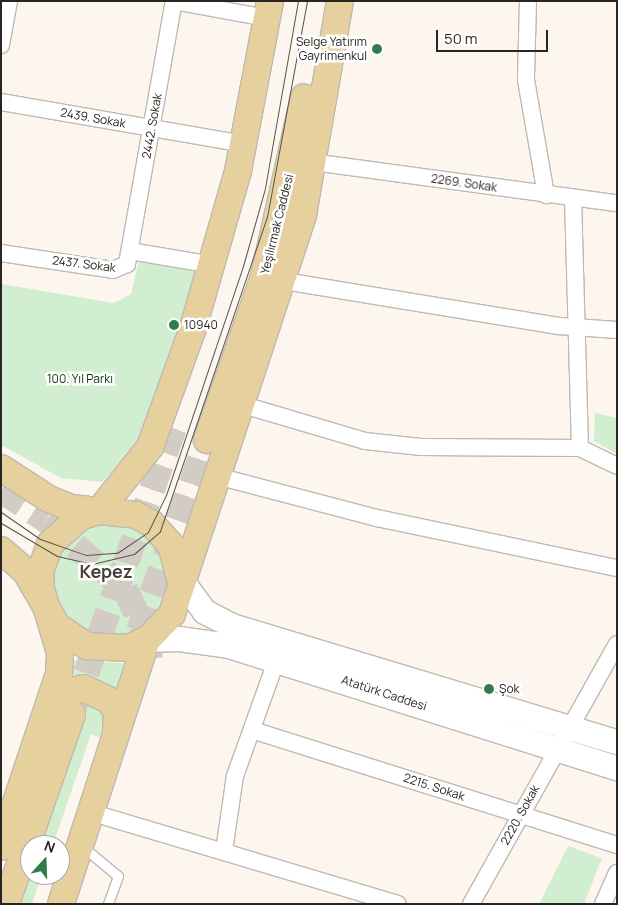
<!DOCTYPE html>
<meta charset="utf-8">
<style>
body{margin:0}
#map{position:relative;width:618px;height:905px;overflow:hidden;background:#fdf6ee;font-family:Manrope,sans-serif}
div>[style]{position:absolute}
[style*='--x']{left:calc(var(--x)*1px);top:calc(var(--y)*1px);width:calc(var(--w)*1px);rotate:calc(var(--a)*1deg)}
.green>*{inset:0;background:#d1efd0}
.round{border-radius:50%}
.primary-tunnel>*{height:26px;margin-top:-13px;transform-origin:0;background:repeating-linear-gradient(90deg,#d2ccc5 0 26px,transparent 0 39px)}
.roads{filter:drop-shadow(1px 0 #c0b9b2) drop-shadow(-1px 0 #c0b9b2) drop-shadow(0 1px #c0b9b2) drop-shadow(0 -1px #c0b9b2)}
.lane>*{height:9px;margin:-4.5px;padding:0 4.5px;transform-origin:4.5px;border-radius:4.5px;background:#fff}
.street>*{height:16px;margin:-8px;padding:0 8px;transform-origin:8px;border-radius:8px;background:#fff}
.secondary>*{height:24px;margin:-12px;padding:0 12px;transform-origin:12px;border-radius:12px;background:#fff}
.primary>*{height:26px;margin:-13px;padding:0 13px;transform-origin:13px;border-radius:13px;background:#e6d09d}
.tram>*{height:1px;margin:-0.5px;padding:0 0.5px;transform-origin:0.5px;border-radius:0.5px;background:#575350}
.dots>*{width:14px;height:14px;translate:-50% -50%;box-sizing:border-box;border:2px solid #fff;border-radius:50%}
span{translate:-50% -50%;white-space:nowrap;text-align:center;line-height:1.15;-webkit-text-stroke:5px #fff;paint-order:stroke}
.poi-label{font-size:12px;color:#282523}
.right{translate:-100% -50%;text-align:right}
.left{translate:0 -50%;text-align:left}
.street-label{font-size:12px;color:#282523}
.park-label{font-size:12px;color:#08360d}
.district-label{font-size:18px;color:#45403a;font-weight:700}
.frame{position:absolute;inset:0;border:2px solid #282523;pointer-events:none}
.north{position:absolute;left:20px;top:835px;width:50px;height:50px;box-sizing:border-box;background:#fff;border:1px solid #a9a8a7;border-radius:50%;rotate:20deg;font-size:14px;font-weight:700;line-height:20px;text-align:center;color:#282523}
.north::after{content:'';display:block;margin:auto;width:18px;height:22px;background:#307d4c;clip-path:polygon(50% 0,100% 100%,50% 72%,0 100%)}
.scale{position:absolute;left:436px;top:30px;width:112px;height:22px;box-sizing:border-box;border:2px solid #282523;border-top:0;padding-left:6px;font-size:15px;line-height:18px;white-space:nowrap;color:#282523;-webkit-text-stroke:4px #fff;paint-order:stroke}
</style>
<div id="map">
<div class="green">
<i style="clip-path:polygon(140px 256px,198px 268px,184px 317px,137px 445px,102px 482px,61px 478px,1px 445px,1px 284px,114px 303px,131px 294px)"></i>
<i style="clip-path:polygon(595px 413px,617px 418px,617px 454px,594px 441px)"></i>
<i class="round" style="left:54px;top:524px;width:114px;height:114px"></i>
<i style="clip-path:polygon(69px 660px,135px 664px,121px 703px,72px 681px)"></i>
<i style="clip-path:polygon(78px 695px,106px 710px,107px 740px,91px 734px,53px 845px,30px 845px,30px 875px,42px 875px,32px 904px,8px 904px)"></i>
<i style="clip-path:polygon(568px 846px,602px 858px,584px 904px,539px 904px)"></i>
</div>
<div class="primary-tunnel">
<i style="--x:1;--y:490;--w:54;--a:33.7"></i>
<i style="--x:46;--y:520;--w:105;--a:41.1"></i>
<i style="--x:125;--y:589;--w:52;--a:64.9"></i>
<i style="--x:147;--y:636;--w:23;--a:83"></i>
<i style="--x:139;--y:631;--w:203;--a:-70.4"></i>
<i style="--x:73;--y:710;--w:300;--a:-70.3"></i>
</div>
<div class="roads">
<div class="lane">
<i style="--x:83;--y:847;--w:45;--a:39.6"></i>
<i style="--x:118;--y:876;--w:30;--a:110"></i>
</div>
<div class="street">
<i style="--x:174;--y:1;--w:95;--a:10.4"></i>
<i style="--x:528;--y:1;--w:79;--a:91.5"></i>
<i style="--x:526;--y:80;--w:117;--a:80.1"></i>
<i style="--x:1;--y:45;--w:45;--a:-79.7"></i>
<i style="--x:1;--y:102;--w:247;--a:9.8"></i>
<i style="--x:312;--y:162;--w:308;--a:7.7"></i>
<i style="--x:573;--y:198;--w:250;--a:88.4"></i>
<i style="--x:130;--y:251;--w:84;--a:9.6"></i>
<i style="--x:1;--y:253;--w:113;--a:8.6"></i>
<i style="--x:113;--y:270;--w:15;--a:-23"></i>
<i style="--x:127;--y:264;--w:267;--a:-79.9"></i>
<i style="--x:284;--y:281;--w:280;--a:9.3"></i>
<i style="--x:560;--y:326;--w:57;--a:4"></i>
<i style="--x:240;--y:404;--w:130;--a:16.5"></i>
<i style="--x:365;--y:441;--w:56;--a:6.1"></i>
<i style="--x:421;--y:447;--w:159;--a:0.4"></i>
<i style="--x:580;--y:448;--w:41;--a:25.9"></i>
<i style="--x:217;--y:476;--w:165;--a:14.7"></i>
<i style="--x:377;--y:518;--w:245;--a:11.8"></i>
<i style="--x:252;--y:730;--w:383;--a:17.5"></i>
<i style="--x:93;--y:813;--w:318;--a:16.6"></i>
<i style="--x:224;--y:851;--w:76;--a:-81.7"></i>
<i style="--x:235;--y:776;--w:124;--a:-70.3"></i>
<i style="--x:471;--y:904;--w:298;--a:-60.7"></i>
<i style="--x:603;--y:904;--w:34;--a:-66"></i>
</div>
<div class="secondary">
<i style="--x:180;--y:578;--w:42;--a:53.7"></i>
<i style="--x:205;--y:612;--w:30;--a:27"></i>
<i style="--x:232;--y:626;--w:402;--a:16.8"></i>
<i style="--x:147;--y:640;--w:32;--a:-2"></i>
<i style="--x:179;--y:639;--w:50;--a:8"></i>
<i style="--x:229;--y:646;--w:407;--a:17.5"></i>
</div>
<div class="primary">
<i style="--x:207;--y:440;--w:174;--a:-70.8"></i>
<i style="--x:264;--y:276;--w:183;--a:-77.4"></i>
<i style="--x:1;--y:468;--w:57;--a:32.9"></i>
<i style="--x:49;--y:499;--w:24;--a:22"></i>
<i style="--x:71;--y:508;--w:28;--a:6"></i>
<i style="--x:99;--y:511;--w:82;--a:-51.4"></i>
<i style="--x:150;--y:447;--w:127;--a:-70.1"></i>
<i style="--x:193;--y:328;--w:163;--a:-74"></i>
<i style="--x:238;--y:171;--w:173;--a:-79.3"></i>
<i style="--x:1;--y:550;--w:33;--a:41"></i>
<i style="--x:26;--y:572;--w:62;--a:60.1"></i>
<i style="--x:57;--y:626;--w:36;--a:34"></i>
<i style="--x:87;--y:646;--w:41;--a:2.8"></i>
<i style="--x:128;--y:648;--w:21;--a:-23"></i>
<i style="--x:147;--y:640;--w:36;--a:-46"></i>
<i style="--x:172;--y:614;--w:420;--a:-71.8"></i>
<i style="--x:303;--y:215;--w:217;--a:-80.2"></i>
<i style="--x:47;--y:713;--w:22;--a:-54"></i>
<i style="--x:60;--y:695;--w:24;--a:-17"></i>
<i style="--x:83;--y:688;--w:29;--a:25"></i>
<i style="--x:109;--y:700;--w:14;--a:56"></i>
<i style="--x:117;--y:712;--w:22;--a:93"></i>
<i style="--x:1;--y:847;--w:182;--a:-71.5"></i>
<i style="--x:59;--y:674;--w:21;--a:-87"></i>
<i style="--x:60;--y:653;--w:67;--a:-106.5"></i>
<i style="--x:41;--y:589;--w:17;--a:-93"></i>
<i style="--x:40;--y:572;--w:30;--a:-70"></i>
<i style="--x:50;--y:544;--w:40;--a:-42"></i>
<i style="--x:80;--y:517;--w:20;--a:-18"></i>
<i style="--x:99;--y:511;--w:37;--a:6"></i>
<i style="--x:136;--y:515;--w:18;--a:29"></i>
<i style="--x:152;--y:524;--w:28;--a:48"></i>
<i style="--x:171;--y:545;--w:34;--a:75"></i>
<i style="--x:6;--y:904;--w:201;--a:-70.8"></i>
<i style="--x:61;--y:904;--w:278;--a:-72"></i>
</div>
</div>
<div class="tram">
<i style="--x:1;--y:512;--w:47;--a:34.7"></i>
<i style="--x:40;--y:539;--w:49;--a:19.2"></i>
<i style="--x:86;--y:555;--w:31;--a:-4"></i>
<i style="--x:117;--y:553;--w:37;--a:-34"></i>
<i style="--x:148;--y:532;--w:41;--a:-64.1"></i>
<i style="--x:166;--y:495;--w:242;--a:-71.4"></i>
<i style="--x:243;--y:266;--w:81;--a:-74.2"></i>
<i style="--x:265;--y:188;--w:190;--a:-80"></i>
<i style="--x:1;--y:523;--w:65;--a:30.5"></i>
<i style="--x:57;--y:556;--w:36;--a:13"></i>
<i style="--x:92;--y:564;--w:43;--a:-13.4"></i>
<i style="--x:134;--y:554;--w:35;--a:-41"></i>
<i style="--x:160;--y:531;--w:332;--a:-71.2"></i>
<i style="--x:267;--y:217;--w:220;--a:-79.5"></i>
</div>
<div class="dots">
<i style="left:377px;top:49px;background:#307d4c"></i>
<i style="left:174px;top:325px;background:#307d4c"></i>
<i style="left:489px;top:689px;background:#307d4c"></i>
</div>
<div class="poi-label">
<span class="right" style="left:367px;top:49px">Selge Yatırım<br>Gayrimenkul</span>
<span class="left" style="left:184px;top:325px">10940</span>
<span class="left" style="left:499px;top:689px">Şok</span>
</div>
<div class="street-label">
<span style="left:93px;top:118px;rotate:10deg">2439. Sokak</span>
<span style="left:152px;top:126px;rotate:-80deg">2442. Sokak</span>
<span style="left:464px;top:183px;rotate:8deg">2269. Sokak</span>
<span style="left:277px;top:224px;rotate:-76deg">Yeşilırmak Caddesi</span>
<span style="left:84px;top:264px;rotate:7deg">2437. Sokak</span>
<span style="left:384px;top:693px;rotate:18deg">Atatürk Caddesi</span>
<span style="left:434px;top:787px;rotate:18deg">2215. Sokak</span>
<span style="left:520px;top:815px;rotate:-61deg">2220. Sokak</span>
</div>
<div class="park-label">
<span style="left:80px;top:379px">100. Yıl Parkı</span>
</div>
<div class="district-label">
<span style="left:106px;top:571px">Kepez</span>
</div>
<div class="frame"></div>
<div class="north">N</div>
<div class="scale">50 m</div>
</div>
